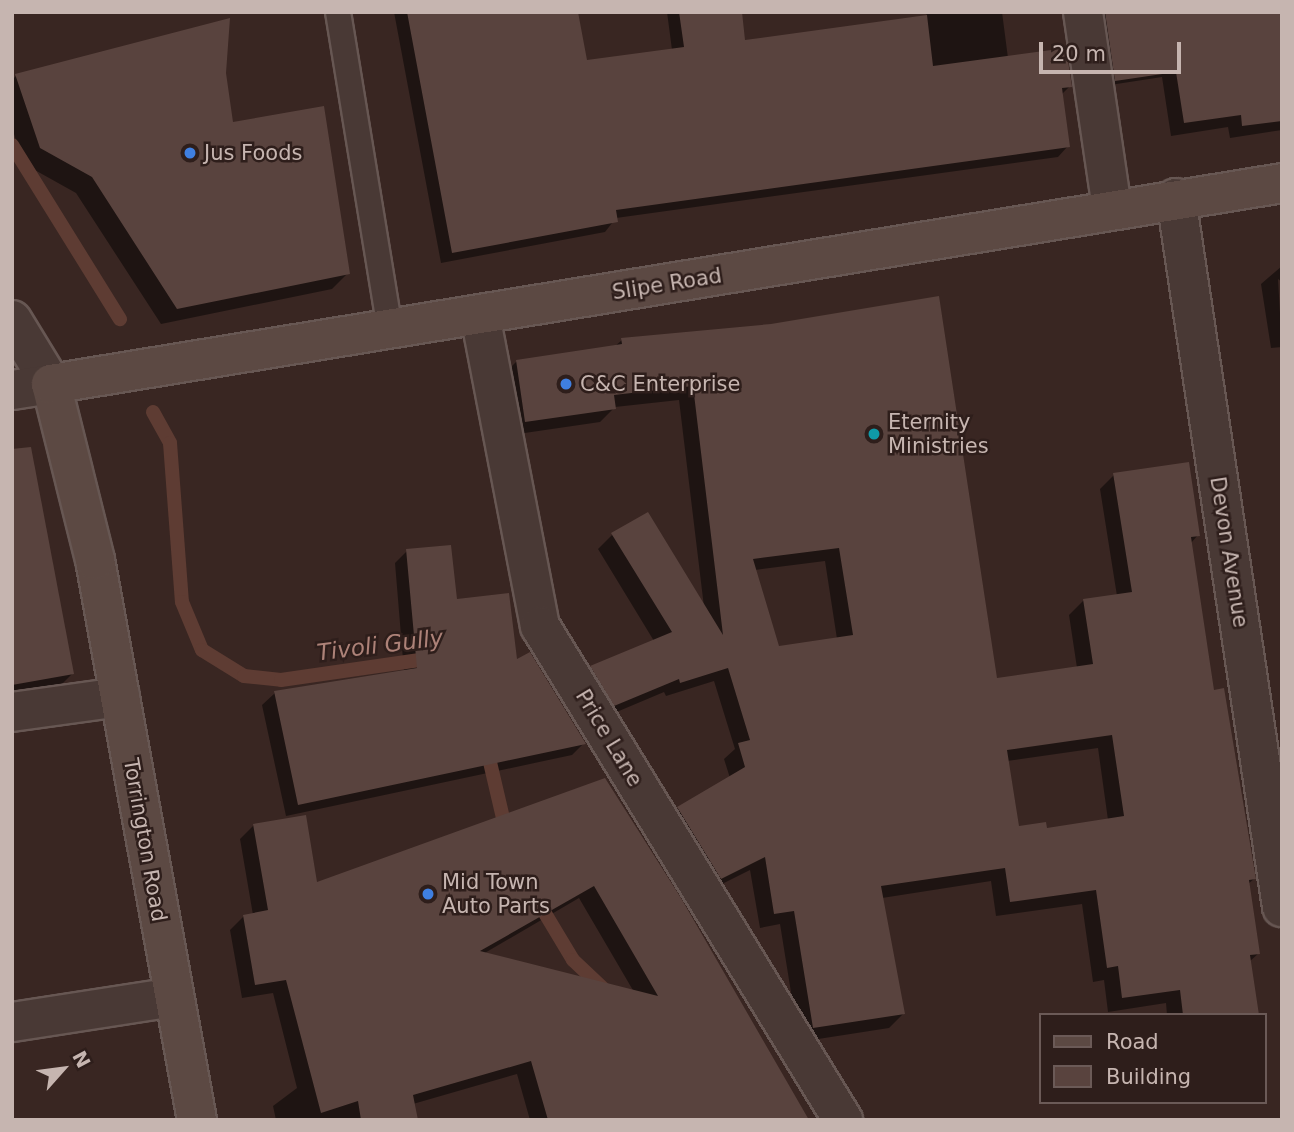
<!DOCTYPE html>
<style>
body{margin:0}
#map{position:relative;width:1294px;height:1132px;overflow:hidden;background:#392622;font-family:"DejaVu Sans",sans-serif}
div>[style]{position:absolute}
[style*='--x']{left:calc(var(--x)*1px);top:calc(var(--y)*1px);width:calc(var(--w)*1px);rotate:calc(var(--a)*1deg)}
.shadow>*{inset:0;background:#0007}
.stream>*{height:14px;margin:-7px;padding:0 7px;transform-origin:7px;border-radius:7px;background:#5e3c33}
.building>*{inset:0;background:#59433e}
.roads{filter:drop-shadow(2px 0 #675753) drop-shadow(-2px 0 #675753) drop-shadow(0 2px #675753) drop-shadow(0 -2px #675753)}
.service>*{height:24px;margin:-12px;padding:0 12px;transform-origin:12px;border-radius:12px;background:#493935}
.minor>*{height:38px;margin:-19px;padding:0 19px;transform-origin:19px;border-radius:19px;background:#493935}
.tertiary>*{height:38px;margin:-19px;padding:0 19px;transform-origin:19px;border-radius:19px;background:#493935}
.secondary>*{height:38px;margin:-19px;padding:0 19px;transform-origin:19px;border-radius:19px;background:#5c4943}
.dots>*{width:19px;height:19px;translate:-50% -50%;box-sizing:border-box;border:4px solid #2e1e1b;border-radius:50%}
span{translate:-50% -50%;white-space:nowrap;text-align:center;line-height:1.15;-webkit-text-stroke:5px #2e1e1b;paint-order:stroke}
.poi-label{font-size:21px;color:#c6b5b0}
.left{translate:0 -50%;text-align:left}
.street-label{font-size:21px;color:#c6b5b0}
.water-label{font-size:23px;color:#ad8278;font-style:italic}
.frame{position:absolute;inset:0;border:14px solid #c6b5b0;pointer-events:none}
.legend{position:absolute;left:1039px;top:1013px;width:228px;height:91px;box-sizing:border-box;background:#2e1e1b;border:2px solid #6b5a57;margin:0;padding:9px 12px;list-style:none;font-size:21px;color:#c6b5b0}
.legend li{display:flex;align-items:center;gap:14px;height:35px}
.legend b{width:35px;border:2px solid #6b5a57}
.north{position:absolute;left:28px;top:1034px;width:70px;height:70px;-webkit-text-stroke:5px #2e1e1b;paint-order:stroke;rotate:62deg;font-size:19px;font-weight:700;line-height:28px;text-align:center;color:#c6b5b0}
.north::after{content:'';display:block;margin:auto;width:24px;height:32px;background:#c6b5b0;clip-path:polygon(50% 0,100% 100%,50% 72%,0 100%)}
.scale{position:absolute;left:1039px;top:42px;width:142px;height:32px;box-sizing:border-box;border:4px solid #c6b5b0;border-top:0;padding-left:9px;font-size:21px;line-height:24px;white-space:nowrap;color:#c6b5b0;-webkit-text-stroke:5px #2e1e1b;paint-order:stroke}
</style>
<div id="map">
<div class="shadow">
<i style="clip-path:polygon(394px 12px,576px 12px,586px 61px,672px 50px,667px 12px,740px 12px,744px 42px,927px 17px,926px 12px,1002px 12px,1008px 58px,1070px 86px,1061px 95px,1068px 146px,1058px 157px,616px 218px,605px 232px,441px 263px)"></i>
<i style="clip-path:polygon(1098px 12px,1282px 12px,1282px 130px,1230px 138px,1228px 127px,1171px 136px,1162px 77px,1110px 85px)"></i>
<i style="clip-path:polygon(224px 73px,231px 125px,348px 273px,332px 289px,161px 324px,76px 193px,24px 164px,12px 128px,12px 80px,16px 76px)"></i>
<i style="clip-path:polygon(1282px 266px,1282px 282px,1278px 279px,1282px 347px,1271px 348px,1261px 284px)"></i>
<i style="clip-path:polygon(evenodd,771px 325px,996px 680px,1077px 668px,1069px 615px,1083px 601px,1117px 596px,1100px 489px,1114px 475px,1198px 535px,1191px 543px,1213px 692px,1254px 879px,1248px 884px,1259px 953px,1249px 962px,1257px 1015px,1167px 1015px,1166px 1003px,1108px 1012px,1104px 980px,1093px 982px,1082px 904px,996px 916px,991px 881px,882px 898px,903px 1014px,889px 1028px,799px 1042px,780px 924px,760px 928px,750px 870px,706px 892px,663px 823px,678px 809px,730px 778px,724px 759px,735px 749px,714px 681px,666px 696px,664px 692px,600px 719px,577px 682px,591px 667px,654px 641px,598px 549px,612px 535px,704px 607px,679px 400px,615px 407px,600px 422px,511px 435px,502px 376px,516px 362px,614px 347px,622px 340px,771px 325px,825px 561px,837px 639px,778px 648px,755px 570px,825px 561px,771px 325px,1098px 748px,1108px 820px,1046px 830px,1018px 828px,1007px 761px,1098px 748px)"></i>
<i style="clip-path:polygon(12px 494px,73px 673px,58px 688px,12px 696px)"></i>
<i style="clip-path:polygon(407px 551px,515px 662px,584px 743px,572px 755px,286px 816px,262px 705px,275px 693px,404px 672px,395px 563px)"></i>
<i style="clip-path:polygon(evenodd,604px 780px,807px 1120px,530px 1120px,517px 1074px,413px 1104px,417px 1120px,276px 1120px,273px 1106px,297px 1088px,273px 993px,242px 998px,230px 930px,244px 916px,253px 915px,240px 839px,254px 825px,316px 884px,604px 780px,579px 898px,634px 992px,483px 954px,579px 898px)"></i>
</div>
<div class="stream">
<i style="--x:12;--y:145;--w:205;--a:58.2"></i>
<i style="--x:153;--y:412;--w:35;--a:61"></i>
<i style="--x:170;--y:443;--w:159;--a:85.7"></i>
<i style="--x:182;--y:602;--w:52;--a:67.4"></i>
<i style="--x:202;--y:650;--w:49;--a:31.8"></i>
<i style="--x:244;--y:676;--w:37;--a:6"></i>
<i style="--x:281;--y:680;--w:154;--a:-8.2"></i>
<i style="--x:486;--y:745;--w:88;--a:76.9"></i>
<i style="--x:537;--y:900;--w:70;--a:59"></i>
<i style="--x:573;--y:960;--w:50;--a:43.4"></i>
</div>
<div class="building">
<i style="clip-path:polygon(407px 12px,578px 12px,587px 60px,684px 47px,679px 12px,742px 12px,745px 40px,927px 15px,933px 66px,1066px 48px,1072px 87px,1062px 88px,1070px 147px,616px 210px,618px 222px,452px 253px)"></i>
<i style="clip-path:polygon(1105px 12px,1282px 12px,1282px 121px,1242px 126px,1241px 115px,1184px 123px,1176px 72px,1115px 81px)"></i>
<i style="clip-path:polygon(230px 18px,226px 73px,233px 122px,324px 106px,350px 274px,177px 309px,92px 177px,40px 148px,15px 74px)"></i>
<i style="clip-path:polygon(evenodd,939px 296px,997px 678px,1093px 664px,1083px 599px,1132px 592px,1113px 473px,1189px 462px,1200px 536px,1191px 537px,1214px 690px,1224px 688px,1256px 879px,1249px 880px,1260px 954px,1250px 955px,1259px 1015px,1183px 1015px,1180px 990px,1122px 998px,1118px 966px,1107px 968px,1096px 890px,1010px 902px,1005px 868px,881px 886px,905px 1014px,813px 1028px,794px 911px,774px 914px,765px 857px,721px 879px,677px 807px,745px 767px,738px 743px,750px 740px,728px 668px,680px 683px,679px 679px,614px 706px,590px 666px,672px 632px,611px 533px,648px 512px,723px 635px,693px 386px,614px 395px,616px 409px,525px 422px,516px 360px,622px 344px,621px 338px,771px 324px,939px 296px,839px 548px,853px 635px,779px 646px,753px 559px,839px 548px,939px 296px,1112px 735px,1124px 816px,1047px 828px,1046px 822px,1019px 826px,1007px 750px,1112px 735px)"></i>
<i style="clip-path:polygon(31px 447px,74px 674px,12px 685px,12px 449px)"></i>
<i style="clip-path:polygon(451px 545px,457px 599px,509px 593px,517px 659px,530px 652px,586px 744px,298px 805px,274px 691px,417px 668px,406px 549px)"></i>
<i style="clip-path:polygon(evenodd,605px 778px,681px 898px,809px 1120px,548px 1120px,531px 1061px,413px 1095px,418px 1120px,361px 1120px,358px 1101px,321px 1113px,286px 980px,255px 985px,243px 915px,268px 910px,253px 824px,306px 815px,317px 882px,605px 778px,594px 886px,658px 996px,480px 951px,594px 886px)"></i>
</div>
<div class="roads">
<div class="service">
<i style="--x:338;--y:12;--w:320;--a:80.7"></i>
</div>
<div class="minor">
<i style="--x:1083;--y:12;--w:199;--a:81.6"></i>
<i style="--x:1176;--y:198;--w:717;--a:81.5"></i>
<i style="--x:480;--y:315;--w:317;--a:79.1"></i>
<i style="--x:540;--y:626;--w:580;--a:58.48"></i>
<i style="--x:12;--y:712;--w:109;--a:-7.9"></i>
<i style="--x:12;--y:1022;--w:163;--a:-8.8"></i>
</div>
<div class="tertiary">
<i style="--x:12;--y:320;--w:75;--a:58.6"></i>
<i style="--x:51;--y:384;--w:39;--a:171"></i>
</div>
<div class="secondary">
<i style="--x:197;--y:1120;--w:569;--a:-100.32"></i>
<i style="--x:95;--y:560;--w:181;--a:-104"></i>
<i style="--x:51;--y:384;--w:1247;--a:-9.27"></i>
</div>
</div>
<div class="dots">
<i style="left:190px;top:153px;background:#3f7fe0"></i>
<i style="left:566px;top:384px;background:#3f7fe0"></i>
<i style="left:874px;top:434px;background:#0f9aa8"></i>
<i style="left:428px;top:894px;background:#3f7fe0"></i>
</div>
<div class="poi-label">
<span class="left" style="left:204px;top:153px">Jus Foods</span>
<span class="left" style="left:580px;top:384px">C&amp;C Enterprise</span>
<span class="left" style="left:888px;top:434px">Eternity<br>Ministries</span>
<span class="left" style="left:442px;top:894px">Mid Town<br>Auto Parts</span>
</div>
<div class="street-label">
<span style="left:667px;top:284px;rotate:-9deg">Slipe Road</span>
<span style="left:1229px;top:552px;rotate:81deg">Devon Avenue</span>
<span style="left:609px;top:738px;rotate:59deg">Price Lane</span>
<span style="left:145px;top:840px;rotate:80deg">Torrington Road</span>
</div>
<div class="water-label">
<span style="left:380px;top:645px;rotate:-7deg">Tivoli Gully</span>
</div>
<div class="frame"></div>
<ul class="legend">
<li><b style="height:9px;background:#5c4943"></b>Road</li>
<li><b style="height:19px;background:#59433e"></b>Building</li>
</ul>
<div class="north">N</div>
<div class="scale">20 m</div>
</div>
